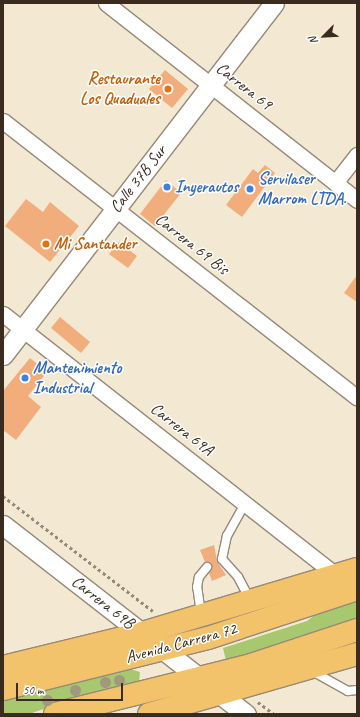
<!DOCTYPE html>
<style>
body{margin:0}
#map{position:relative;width:360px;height:717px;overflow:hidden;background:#f3e8d2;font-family:Caveat,sans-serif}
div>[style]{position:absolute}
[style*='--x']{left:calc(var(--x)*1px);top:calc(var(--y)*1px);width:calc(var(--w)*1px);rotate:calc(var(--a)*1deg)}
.green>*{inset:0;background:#a8c870}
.building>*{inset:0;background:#f1ad7c}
.path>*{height:2.5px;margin-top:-1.25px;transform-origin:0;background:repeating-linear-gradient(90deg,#978978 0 3px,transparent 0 6px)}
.roads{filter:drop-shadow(1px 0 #978978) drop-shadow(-1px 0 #978978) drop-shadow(0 1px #978978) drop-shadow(0 -1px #978978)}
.service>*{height:8px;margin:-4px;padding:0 4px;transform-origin:4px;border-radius:4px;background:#fff}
.minor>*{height:15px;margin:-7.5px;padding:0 7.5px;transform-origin:7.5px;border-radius:7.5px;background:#fff}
.tertiary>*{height:19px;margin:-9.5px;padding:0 9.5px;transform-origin:9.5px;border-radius:9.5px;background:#fff}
.trunk>*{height:22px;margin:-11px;padding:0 11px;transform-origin:11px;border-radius:11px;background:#f2c36a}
.trees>*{width:11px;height:11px;margin:-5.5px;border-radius:50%;background:#a0997d}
.dots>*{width:11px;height:11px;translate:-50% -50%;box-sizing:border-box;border:2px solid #fff;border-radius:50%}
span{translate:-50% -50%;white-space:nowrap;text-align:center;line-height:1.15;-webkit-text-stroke:3px #fff;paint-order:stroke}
.food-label{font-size:17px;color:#c56008;font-weight:700}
.right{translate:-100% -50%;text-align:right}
.left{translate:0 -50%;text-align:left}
.street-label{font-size:17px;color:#3b2a1e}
.shop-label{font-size:17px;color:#366cbe;font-weight:700}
.frame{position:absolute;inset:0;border:4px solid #3b2a1e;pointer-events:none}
.north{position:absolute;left:304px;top:16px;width:40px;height:40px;-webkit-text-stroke:3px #fff;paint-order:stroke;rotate:246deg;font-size:11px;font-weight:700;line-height:16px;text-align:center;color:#3b2a1e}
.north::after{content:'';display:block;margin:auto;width:14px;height:18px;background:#3b2a1e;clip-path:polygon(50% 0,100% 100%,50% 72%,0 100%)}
.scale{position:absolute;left:16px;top:683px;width:107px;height:18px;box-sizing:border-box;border:2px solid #3b2a1e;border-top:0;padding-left:5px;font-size:12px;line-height:14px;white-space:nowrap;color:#3b2a1e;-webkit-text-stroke:3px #fff;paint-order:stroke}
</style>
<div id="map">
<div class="green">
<i style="clip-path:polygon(357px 596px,357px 620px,226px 661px,223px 648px,307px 621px,326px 606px)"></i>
<i style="clip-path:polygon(127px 668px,140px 672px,139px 683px,78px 697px,29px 714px,3px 714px,3px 698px)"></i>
</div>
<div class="building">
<i style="clip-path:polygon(165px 70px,188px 89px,172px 108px,149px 89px)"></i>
<i style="clip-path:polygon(265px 165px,275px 173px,242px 217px,226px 205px,253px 169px,258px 173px)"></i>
<i style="clip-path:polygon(166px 180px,181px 193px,155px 226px,140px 214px)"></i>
<i style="clip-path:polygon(26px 199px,43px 212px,50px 202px,79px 226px,50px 262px,5px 226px)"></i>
<i style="clip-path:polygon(119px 242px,137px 256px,128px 268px,109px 254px)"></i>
<i style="clip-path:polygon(357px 275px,357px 302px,344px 293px)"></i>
<i style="clip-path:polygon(60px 317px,90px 342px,81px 353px,51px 328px)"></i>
<i style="clip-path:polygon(30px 358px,47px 372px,28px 396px,41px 407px,16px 440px,3px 430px,3px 391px)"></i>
<i style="clip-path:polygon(214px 545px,217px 561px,226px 575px,212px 581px,209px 573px,212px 565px,205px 562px,200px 550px)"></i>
</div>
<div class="path">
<i style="--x:3;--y:496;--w:189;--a:37.5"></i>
<i style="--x:258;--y:702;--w:20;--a:37"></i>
</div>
<div class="roads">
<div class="service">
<i style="--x:222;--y:559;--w:24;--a:-78"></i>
<i style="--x:227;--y:536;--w:39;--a:-61"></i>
<i style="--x:222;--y:559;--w:24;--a:48"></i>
<i style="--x:238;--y:577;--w:26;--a:62"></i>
<i style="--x:201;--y:614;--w:27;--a:-98"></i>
<i style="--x:197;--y:587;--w:10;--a:-79"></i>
<i style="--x:199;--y:577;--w:13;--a:-51"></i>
<i style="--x:312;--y:671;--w:41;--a:29.1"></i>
<i style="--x:348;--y:691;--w:9;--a:-6"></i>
</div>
<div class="minor">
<i style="--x:106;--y:3;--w:319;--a:38.1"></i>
<i style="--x:3;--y:121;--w:449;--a:38"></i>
<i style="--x:335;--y:183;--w:36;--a:-52"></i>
<i style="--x:3;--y:314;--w:424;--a:38.1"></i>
</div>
<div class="tertiary">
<i style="--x:3;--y:355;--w:444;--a:-52.4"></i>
<i style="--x:3;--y:525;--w:308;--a:37.9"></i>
</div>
<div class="trunk">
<i style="--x:3;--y:667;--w:143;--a:-13.7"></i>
<i style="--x:142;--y:633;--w:224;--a:-16.6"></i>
<i style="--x:3;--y:689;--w:211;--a:-14"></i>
<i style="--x:208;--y:638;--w:157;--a:-18.2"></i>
<i style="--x:55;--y:714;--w:199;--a:-14"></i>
<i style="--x:248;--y:666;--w:115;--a:-18.3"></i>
<i style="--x:149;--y:714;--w:216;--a:-16.1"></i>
</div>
</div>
<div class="trees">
<i style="left:119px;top:680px"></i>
<i style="left:105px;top:682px"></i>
<i style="left:75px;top:690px"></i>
<i style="left:47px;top:700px"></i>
</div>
<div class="dots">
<i style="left:168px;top:89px;background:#e8710a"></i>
<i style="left:167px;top:187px;background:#3f7fe0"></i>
<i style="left:250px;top:189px;background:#3f7fe0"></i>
<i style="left:46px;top:244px;background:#e8710a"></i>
<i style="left:25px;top:378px;background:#3f7fe0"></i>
</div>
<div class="food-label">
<span class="right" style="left:160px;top:89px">Restaurante<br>Los Quaduales</span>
<span class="left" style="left:54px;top:244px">Mi Santander</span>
</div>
<div class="street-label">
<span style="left:244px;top:86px;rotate:38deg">Carrera 69</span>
<span style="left:138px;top:179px;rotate:-52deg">Calle 37B Sur</span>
<span style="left:192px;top:244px;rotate:38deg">Carrera 69 Bis</span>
<span style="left:182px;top:429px;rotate:38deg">Carrera 69A</span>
<span style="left:103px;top:602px;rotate:38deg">Carrera 69B</span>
<span style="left:181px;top:643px;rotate:-15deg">Avenida Carrera 72</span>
</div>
<div class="shop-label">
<span class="left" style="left:258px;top:189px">Servilaser<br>Marrom LTDA.</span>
<span class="left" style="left:175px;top:187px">Inyerautos</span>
<span class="left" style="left:33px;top:378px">Mantenimiento<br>Industrial</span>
</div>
<div class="frame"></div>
<div class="north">N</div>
<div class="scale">50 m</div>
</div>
